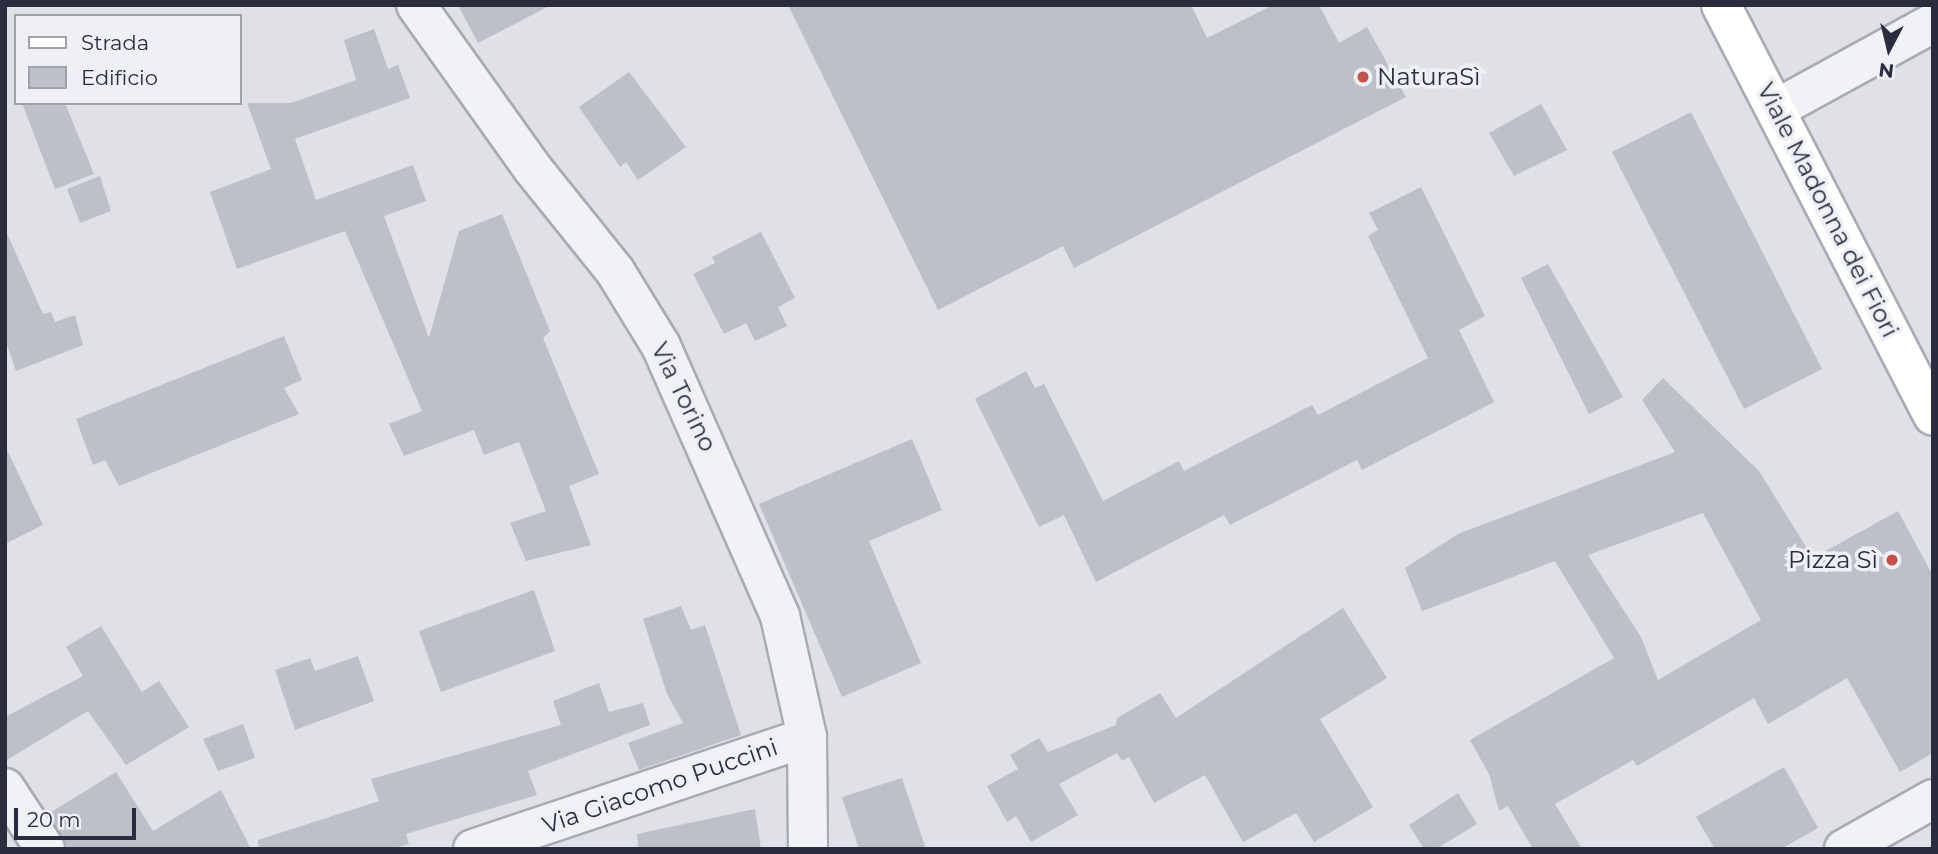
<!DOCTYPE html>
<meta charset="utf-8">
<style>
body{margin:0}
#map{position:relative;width:1938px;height:854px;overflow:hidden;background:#dfe1e7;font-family:Montserrat,sans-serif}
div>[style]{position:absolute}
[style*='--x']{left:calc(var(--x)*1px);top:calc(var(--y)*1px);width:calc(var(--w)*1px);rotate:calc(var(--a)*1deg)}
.building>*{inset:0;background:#bdbfc9}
.roads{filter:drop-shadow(2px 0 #a8abb4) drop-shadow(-2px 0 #a8abb4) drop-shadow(0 2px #a8abb4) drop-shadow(0 -2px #a8abb4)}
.minor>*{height:38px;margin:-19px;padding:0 19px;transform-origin:19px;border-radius:19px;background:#f1f2f6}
.major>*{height:38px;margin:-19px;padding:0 19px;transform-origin:19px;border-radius:19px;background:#fff}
.dots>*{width:19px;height:19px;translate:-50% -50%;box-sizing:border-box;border:4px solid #eef0f5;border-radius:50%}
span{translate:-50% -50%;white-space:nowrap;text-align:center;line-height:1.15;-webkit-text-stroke:7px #eef0f5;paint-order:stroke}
.poi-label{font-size:24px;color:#292d3d}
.left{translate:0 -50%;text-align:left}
.right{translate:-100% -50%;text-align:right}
.street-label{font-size:24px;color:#292d3d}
.frame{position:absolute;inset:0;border:7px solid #292d3d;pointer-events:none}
.legend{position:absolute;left:14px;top:14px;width:228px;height:91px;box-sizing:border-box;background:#eef0f5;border:2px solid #9fa2ab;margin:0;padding:9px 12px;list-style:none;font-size:21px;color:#292d3d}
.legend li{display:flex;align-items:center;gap:14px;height:35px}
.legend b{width:35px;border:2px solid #9fa2ab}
.north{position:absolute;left:1854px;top:14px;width:70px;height:70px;-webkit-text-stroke:5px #eef0f5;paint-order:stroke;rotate:187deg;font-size:19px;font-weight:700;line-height:28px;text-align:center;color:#292d3d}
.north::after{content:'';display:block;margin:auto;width:24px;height:32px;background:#292d3d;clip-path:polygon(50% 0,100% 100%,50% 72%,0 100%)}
.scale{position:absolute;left:14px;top:808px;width:122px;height:32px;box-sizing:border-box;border:4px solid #292d3d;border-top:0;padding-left:9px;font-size:21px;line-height:24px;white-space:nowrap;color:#292d3d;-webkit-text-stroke:5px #eef0f5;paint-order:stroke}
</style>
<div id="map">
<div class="building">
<i style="clip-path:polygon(458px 5px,551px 5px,478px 43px)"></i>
<i style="clip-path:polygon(788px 5px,1191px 5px,1207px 38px,1273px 5px,1319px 5px,1339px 43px,1367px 27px,1406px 97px,1074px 268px,1063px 246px,938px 310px)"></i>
<i style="clip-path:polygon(374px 29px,388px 69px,398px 65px,410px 98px,295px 139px,316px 200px,413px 165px,426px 201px,384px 216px,429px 338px,459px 231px,502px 214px,550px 331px,543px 338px,599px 474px,569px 486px,591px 545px,526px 561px,510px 523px,546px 511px,519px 442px,484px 455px,474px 430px,404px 456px,389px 424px,422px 411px,345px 231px,237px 269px,210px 192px,271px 169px,247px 103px,291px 103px,356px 80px,344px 40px)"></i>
<i style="clip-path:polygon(629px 72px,686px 147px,638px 180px,626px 162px,620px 167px,579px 107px)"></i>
<i style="clip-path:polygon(22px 103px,65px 103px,94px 174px,55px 189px)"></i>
<i style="clip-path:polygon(1541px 104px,1567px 150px,1514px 176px,1489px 133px)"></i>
<i style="clip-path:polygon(1691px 112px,1822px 369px,1744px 409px,1612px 152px)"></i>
<i style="clip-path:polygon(100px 176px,111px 211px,80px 223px,67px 189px)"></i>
<i style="clip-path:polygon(1421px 187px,1485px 316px,1459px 330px,1494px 402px,1362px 470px,1357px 460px,1230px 525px,1224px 515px,1096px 582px,1064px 515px,1039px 527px,975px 399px,1026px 371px,1035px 388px,1044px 384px,1103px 501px,1179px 461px,1184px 471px,1312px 405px,1318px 415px,1428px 358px,1368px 236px,1378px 230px,1369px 213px)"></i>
<i style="clip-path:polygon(5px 229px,43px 314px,51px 312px,55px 322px,75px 315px,83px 345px,16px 371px,5px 339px)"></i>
<i style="clip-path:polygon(761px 232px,795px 298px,778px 307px,787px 326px,755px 341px,746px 323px,724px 334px,693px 274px,715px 263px,712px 257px)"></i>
<i style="clip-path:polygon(1548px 264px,1623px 397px,1589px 414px,1521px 278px)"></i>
<i style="clip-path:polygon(284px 336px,302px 380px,284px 388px,299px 414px,119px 486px,105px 460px,93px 465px,76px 419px)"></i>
<i style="clip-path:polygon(evenodd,1663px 378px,1759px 471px,1813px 558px,1898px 511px,1933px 576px,1933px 753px,1900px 772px,1847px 678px,1768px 724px,1754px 698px,1637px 766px,1633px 760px,1555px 804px,1582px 849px,1533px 849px,1508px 806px,1499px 811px,1489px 774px,1470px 740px,1614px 658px,1555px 561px,1422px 611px,1405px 568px,1458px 534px,1675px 452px,1642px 400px,1663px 378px,1703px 513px,1761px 620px,1658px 680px,1641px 637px,1588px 555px,1703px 513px)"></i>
<i style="clip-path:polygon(912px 439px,942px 510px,869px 541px,921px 663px,842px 697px,759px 504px)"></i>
<i style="clip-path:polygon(5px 446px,43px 525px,5px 544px)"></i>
<i style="clip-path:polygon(534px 590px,555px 651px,441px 692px,419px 631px)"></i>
<i style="clip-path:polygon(681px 606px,691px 630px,705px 625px,741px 735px,639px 770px,628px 743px,683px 723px,667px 694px,643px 619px)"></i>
<i style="clip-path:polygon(1343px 608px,1387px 678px,1320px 719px,1373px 807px,1314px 842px,1296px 813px,1243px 842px,1205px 775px,1154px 803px,1129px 757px,1122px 761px,1117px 753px,1059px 784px,1078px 815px,1031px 842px,1016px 816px,1007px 822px,987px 786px,1018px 769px,1010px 755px,1039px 738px,1048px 752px,1116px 725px,1117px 718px,1160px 693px,1176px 718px)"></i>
<i style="clip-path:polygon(101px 626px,142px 692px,159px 681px,189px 727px,126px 765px,88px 711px,5px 761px,5px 717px,83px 676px,66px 647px)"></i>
<i style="clip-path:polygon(358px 656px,374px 701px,295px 730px,275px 670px,310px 658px,315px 671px)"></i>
<i style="clip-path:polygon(599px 683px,609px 712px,643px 703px,650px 725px,528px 771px,537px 795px,406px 834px,409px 844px,391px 849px,259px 849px,258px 840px,379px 801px,371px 779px,561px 725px,553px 701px)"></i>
<i style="clip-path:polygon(243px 724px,255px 758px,218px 771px,203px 739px)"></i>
<i style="clip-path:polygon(1784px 767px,1818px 828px,1781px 849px,1715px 849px,1696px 817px)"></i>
<i style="clip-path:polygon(116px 772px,153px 831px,221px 790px,251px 849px,67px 849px,48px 814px)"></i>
<i style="clip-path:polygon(902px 778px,926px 849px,859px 849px,842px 797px)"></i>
<i style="clip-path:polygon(1458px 793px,1477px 824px,1436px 849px,1424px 849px,1409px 825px)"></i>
<i style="clip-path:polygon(755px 809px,761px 849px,638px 849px,637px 834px)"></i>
</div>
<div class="roads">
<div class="minor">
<i style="--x:416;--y:5;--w:201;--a:54.5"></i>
<i style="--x:533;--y:169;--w:131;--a:51.2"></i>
<i style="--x:615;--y:271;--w:88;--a:58.5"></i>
<i style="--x:661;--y:346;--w:295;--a:66.2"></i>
<i style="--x:780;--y:616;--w:124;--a:77.4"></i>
<i style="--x:807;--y:737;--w:112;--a:89.5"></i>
<i style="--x:1776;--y:109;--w:179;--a:-28.7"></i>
<i style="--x:5;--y:788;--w:73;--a:56.7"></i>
<i style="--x:473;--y:849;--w:352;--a:-18.5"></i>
<i style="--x:1844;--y:849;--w:102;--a:-29.3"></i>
</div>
<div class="major">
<i style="--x:1721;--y:5;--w:462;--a:62.7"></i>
</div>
</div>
<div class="dots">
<i style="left:1363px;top:77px;background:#c2524e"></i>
<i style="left:1892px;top:560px;background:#c2524e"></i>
</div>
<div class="poi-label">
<span class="left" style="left:1377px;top:77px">NaturaSì</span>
<span class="right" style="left:1878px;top:560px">Pizza Sì</span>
</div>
<div class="street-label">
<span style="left:1828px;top:210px;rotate:63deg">Viale Madonna dei Fiori</span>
<span style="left:684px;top:397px;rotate:64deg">Via Torino</span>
<span style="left:660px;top:786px;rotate:-19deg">Via Giacomo Puccini</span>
</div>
<div class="frame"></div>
<ul class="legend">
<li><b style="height:9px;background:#fff"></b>Strada</li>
<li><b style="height:19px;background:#bdbfc9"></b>Edificio</li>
</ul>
<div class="north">N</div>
<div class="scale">20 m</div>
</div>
